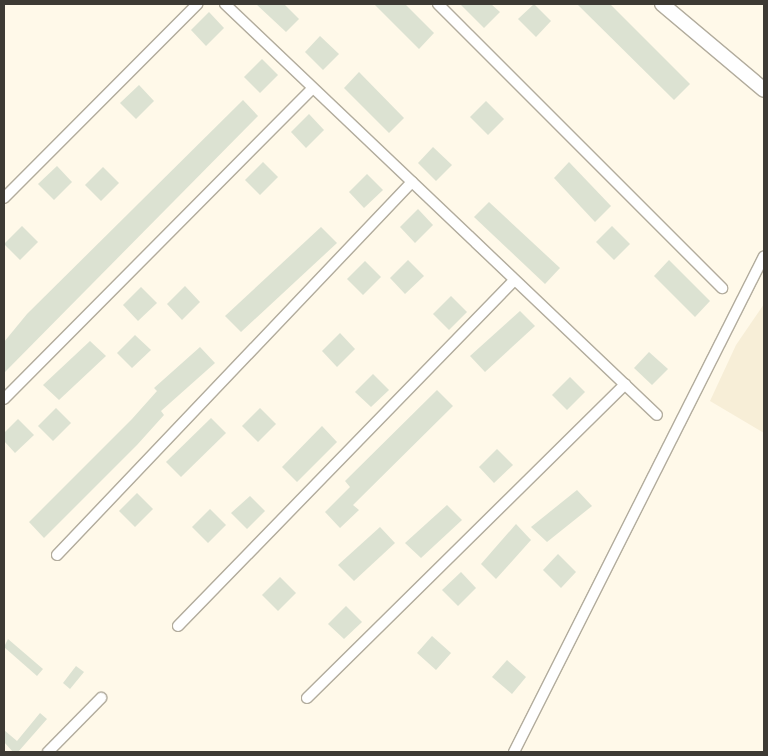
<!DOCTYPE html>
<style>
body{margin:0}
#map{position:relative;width:768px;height:756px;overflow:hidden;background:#fff9e9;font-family:"Sofia Sans Condensed",sans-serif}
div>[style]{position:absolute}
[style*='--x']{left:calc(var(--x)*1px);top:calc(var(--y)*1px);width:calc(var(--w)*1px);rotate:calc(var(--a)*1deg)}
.built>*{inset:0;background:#f7eed7}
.building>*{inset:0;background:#dce2d2}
.roads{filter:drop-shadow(1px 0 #b2ac9d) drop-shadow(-1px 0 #b2ac9d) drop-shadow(0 1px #b2ac9d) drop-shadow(0 -1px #b2ac9d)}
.street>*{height:10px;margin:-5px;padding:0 5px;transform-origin:5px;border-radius:5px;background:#fff}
.secondary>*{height:14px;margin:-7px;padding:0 7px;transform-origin:7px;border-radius:7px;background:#fff}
span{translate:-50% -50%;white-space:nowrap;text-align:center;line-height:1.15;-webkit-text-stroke:5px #fff;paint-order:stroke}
.frame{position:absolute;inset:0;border:5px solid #3d3a34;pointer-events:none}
</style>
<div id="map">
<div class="built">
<i style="clip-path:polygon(764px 304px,764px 433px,710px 401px,736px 345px)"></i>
</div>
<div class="building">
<i style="clip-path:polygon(256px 4px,284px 4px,299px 19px,286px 32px)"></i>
<i style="clip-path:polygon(374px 4px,405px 4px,434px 33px,419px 49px)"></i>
<i style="clip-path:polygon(460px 4px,491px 4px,500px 12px,484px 28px)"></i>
<i style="clip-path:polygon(534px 4px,551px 21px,536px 37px,518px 19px)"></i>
<i style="clip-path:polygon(577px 4px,610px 4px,690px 84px,674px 100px)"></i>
<i style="clip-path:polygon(209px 12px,224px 28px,206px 46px,191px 30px)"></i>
<i style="clip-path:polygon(320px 36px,339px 54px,323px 70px,305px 52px)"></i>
<i style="clip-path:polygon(262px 59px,278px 75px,260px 93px,244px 77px)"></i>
<i style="clip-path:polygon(359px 72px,404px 118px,389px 133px,344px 88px)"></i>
<i style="clip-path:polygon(139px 85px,154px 101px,136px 119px,120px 103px)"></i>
<i style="clip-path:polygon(243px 100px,258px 116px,4px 373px,4px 342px,27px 314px)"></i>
<i style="clip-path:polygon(486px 101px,504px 119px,488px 135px,470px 117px)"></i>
<i style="clip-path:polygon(309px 114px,324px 130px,306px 148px,291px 132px)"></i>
<i style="clip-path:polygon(433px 147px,452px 165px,436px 181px,418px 163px)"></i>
<i style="clip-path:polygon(263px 162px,278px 177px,260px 195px,245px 180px)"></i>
<i style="clip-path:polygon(569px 162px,611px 206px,595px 222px,554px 178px)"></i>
<i style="clip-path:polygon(57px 166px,72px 182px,54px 200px,38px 184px)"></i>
<i style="clip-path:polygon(103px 167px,119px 183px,101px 201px,85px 185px)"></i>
<i style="clip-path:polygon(367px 174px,383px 190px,364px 208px,349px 192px)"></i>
<i style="clip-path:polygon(489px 202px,560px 268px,545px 284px,474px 217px)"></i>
<i style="clip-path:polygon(418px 209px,433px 225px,415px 243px,400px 227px)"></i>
<i style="clip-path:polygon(22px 226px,38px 242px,20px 260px,4px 244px)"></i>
<i style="clip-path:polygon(612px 226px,630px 244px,614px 260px,596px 242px)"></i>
<i style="clip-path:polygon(321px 227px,337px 243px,241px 332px,225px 316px)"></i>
<i style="clip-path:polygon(408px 260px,424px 276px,405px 294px,390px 278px)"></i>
<i style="clip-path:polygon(669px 260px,710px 301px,695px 317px,654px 276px)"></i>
<i style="clip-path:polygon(365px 261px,381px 277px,363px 295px,347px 279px)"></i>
<i style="clip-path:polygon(185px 286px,200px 302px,182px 320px,167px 304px)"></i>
<i style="clip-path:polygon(141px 287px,157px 303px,138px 321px,123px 305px)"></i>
<i style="clip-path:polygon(451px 296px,467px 312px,449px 330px,433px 314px)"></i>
<i style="clip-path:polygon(520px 311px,535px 326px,485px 372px,470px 356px)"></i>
<i style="clip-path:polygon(340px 333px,355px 349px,337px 367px,322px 351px)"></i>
<i style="clip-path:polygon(135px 335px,151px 350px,132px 368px,117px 353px)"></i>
<i style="clip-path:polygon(90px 341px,106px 356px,59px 400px,43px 385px)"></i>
<i style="clip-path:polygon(200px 347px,215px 363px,161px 411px,164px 415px,137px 445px,44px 538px,29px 522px,132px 419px,157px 391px,154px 388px)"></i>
<i style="clip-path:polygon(649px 352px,668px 369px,652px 385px,634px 368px)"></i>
<i style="clip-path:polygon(373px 374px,389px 390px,371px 407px,355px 392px)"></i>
<i style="clip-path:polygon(570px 377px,585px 392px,567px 410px,552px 395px)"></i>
<i style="clip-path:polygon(437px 390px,453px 406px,353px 505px,359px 510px,340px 528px,325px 512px,350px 487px,345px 481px)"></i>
<i style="clip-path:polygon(56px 408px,71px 423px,53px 441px,38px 426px)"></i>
<i style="clip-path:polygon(260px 408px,276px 424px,258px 442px,242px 426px)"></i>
<i style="clip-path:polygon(211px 418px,226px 433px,181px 477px,166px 462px)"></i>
<i style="clip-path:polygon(18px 419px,34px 435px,15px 453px,4px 441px,4px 433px)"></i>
<i style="clip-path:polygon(322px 426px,337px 442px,297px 482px,282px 467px)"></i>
<i style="clip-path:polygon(497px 449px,513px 465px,494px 483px,479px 467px)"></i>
<i style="clip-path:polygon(577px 490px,592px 506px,547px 542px,531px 527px)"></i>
<i style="clip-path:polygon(137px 493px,153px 509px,135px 527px,119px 511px)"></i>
<i style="clip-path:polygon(250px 496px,265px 511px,247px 529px,231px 513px)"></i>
<i style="clip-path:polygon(447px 505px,462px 520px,421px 558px,405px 543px)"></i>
<i style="clip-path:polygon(210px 509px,226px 525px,208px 543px,192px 527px)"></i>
<i style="clip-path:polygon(516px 524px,531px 540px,496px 579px,481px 564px)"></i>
<i style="clip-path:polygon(380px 527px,395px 543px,354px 581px,338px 565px)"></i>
<i style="clip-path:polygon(558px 554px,576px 572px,561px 588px,543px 570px)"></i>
<i style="clip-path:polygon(461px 572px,476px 588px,458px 606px,442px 590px)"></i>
<i style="clip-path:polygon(280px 577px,296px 593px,278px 611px,262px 595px)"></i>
<i style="clip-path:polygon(346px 606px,362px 622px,344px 639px,328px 624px)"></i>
<i style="clip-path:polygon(432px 636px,451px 653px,436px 670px,417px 653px)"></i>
<i style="clip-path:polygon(8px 639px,43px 669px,37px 676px,4px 647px)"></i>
<i style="clip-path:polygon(507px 660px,526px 677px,512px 694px,492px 677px)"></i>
<i style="clip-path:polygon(76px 666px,84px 672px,70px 689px,63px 683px)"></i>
<i style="clip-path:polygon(40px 713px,47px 719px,18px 752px,13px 752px,4px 742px,4px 730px,17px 741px)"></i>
</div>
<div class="roads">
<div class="street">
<i style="--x:225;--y:4;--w:596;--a:43.57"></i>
<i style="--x:438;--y:4;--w:402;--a:45"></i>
<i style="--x:4;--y:198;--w:274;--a:-45.1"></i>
<i style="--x:4;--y:399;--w:438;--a:-45.2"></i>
<i style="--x:57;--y:555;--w:515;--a:-46.42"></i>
<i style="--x:178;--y:626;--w:482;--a:-45.8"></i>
<i style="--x:307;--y:698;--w:447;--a:-44.6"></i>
<i style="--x:48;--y:752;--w:76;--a:-45.5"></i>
<i style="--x:514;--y:752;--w:555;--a:-63.25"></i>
</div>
<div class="secondary">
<i style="--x:662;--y:4;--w:133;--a:40.1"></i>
</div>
</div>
<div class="frame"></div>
</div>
